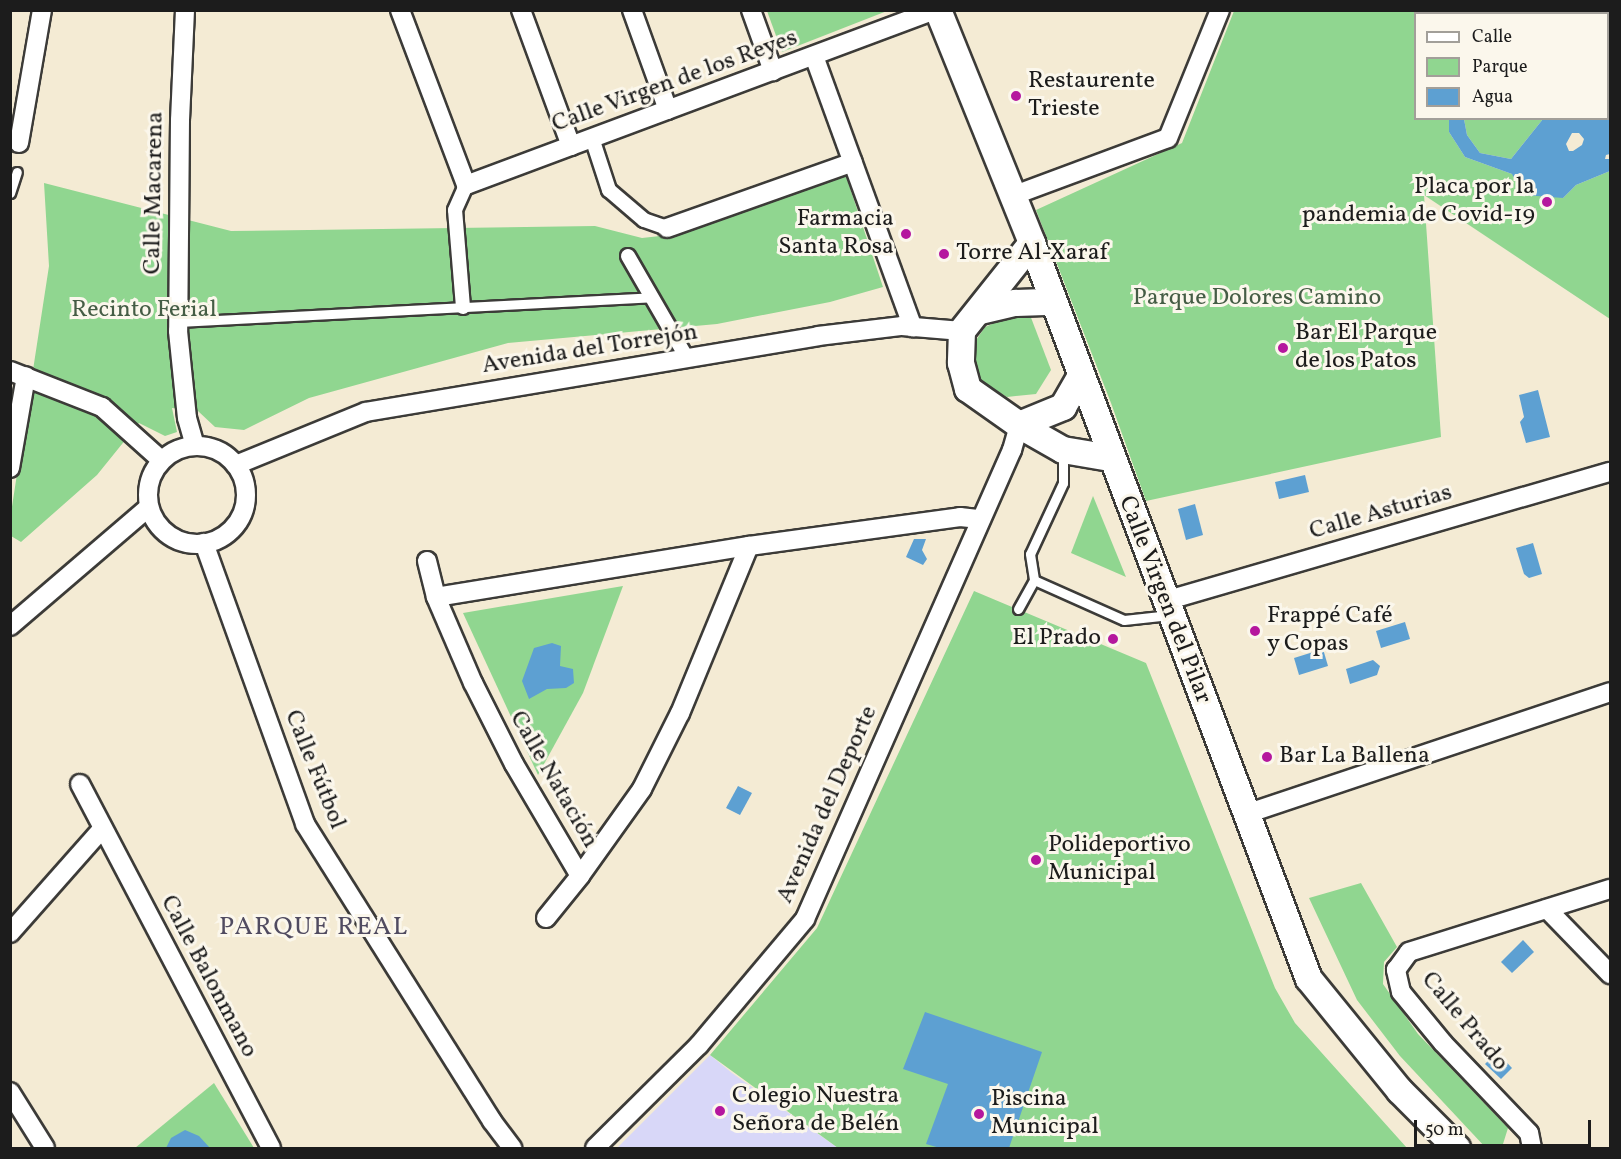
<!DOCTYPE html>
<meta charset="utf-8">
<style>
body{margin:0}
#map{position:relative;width:1621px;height:1159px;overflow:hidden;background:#f4ebd4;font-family:Vollkorn,serif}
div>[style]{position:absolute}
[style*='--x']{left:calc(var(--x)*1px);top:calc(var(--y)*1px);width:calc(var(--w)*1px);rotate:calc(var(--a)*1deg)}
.built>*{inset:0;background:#d8d7f8}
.green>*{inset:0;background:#90d690}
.water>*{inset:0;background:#5da0d2}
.roads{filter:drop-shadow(2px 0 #3c3b38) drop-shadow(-2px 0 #3c3b38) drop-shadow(0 2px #3c3b38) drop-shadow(0 -2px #3c3b38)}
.service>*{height:9px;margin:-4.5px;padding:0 4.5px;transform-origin:4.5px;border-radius:4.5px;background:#fff}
.pedestrian>*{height:14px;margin:-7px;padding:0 7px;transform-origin:7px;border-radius:7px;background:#fff}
.minor>*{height:18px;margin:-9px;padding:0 9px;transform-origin:9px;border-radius:9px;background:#fff}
.minor>.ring{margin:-9px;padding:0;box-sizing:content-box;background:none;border:18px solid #fff;border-radius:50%}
.secondary>*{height:26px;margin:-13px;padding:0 13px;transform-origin:13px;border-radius:13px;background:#fff}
.dots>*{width:16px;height:16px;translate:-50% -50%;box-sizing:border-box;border:3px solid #fbf7ec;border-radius:50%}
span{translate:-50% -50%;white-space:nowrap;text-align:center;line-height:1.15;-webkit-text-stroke:6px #fbf7ec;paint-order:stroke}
.street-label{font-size:24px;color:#1c1c1c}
.poi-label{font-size:24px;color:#1c1c1c}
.left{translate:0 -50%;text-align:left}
.right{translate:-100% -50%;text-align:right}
.park-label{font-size:24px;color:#455d45}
.neighbourhood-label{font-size:26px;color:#504b60;letter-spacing:1.5px}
.frame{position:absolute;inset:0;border:12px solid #1c1c1c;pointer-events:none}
.legend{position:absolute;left:1414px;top:12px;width:195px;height:108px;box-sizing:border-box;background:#fbf7ec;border:2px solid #a29f99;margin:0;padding:8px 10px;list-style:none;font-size:18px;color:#1c1c1c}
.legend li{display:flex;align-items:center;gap:12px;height:30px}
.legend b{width:30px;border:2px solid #a29f99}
.scale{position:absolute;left:1414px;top:1120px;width:177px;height:27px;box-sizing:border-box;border:3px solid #1c1c1c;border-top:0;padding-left:8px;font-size:18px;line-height:21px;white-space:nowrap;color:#1c1c1c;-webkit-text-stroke:4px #fbf7ec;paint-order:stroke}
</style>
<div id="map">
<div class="built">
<i style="clip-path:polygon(710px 1055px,732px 1073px,838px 1148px,617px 1148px)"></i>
</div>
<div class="green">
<i style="clip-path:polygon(887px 11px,782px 52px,767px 11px,887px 10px)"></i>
<i style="clip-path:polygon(1234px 11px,1610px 11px,1610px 96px,1608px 96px,1608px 14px,1416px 14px,1416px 118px,1449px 119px,1449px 132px,1465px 157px,1512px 174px,1563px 198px,1576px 185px,1610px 171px,1610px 319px,1424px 195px,1441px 437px,1146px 501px,1111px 403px,1036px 210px,1182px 143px)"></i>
<i style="clip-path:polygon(1464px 119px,1543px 119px,1511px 159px,1480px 153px,1467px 135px)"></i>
<i style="clip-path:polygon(845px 173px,883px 287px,830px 302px,717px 324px,508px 343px,309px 398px,244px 430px,215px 427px,198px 411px,172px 408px,177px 432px,165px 436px,139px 423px,97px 475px,21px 542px,11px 536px,11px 513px,49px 266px,44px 183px,231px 231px,595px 226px,642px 238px,669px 235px)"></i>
<i style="clip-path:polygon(1030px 315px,1051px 370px,1036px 394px,1007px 397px,978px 380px,972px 346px,985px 327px,1006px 318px)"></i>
<i style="clip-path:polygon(1093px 496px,1126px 577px,1071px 553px)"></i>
<i style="clip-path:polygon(623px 586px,583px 693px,538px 775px,463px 613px)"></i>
<i style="clip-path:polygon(974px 591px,1146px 663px,1275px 988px,1295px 1023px,1407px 1148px,838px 1148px,710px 1055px,817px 928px)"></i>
<i style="clip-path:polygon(1361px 883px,1397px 947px,1384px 962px,1383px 984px,1418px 1034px,1508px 1128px,1503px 1144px,1486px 1148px,1400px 1056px,1357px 1000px,1309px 898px)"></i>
<i style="clip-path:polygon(214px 1083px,254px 1148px,135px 1148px)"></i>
</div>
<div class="water">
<i style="clip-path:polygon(evenodd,1608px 96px,1610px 96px,1608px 115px,1610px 116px,1610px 154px,1606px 155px,1605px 159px,1610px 159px,1610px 171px,1576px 185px,1563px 198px,1523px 195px,1512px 174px,1465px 157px,1449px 132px,1449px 119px,1464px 119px,1467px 135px,1480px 153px,1511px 159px,1543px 119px,1608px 118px,1608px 96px,1572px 133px,1579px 133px,1584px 139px,1582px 145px,1573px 151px,1569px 151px,1566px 144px,1572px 133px)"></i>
<i style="clip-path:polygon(1538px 390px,1550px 437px,1526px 443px,1520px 422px,1524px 417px,1519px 395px)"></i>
<i style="clip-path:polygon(1305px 475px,1309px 492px,1279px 499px,1275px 482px)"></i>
<i style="clip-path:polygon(1195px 504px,1203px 535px,1186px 540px,1178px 509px)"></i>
<i style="clip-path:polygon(914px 539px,926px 539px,922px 550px,927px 559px,923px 565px,906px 557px)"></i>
<i style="clip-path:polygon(1533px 543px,1542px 574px,1529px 578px,1524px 574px,1516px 548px)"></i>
<i style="clip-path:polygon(1405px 622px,1410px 639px,1381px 648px,1376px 631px)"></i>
<i style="clip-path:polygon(552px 643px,561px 646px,560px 666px,573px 669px,574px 683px,566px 688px,547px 689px,529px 699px,522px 681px,534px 648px)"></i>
<i style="clip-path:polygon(1323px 649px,1328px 666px,1299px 675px,1294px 658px)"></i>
<i style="clip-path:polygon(1373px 660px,1380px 666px,1377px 675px,1350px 684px,1346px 669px)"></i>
<i style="clip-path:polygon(738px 786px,752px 793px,740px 815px,726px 808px)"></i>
<i style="clip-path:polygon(1523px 940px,1534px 952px,1512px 973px,1501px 962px)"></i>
<i style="clip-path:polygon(925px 1012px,1042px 1052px,1009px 1148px,940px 1148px,926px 1144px,948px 1084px,903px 1069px)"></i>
<i style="clip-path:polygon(1497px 1052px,1512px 1068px,1501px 1079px,1485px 1064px)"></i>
<i style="clip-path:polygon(185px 1130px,199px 1136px,210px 1148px,166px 1148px,171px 1138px)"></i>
</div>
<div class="roads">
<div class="service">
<i style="--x:10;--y:193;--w:22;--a:-72"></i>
<i style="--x:178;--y:322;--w:475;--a:-3"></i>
<i style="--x:1063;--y:453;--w:30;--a:90"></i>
<i style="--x:1063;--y:483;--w:78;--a:114.9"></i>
<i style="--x:1030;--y:554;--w:26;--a:81"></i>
<i style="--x:1034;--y:580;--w:98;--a:24"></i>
<i style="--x:1124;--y:620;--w:46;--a:-6.2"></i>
<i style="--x:1018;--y:609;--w:33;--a:-61"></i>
</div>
<div class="pedestrian">
<i style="--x:592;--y:138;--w:55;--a:71.9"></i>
<i style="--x:609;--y:190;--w:46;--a:40.6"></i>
<i style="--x:644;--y:220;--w:24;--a:19"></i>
<i style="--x:628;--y:256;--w:118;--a:60"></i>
<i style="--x:463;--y:307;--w:97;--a:-94.7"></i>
<i style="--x:455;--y:210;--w:27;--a:-66"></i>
</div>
<div class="minor">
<i style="--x:185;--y:10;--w:110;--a:92.6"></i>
<i style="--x:180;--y:120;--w:211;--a:90.5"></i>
<i style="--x:178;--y:331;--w:87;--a:84.1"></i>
<i style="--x:187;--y:418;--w:29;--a:74"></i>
<i style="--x:400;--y:10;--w:187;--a:69.3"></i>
<i style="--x:466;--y:185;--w:501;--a:-20.46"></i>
<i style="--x:521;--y:10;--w:145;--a:69.8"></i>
<i style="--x:632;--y:10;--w:106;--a:70.2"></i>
<i style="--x:751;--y:10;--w:65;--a:70.2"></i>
<i style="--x:814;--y:56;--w:289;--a:70"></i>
<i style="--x:19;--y:143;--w:135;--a:-80.2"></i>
<i style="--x:1012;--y:196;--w:166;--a:-20.4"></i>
<i style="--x:1168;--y:138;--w:138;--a:-67.9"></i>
<i style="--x:667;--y:228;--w:197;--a:-19.5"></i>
<i style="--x:10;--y:371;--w:99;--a:21.4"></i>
<i style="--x:102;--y:407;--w:79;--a:41.9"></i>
<i class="ring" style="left:148px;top:446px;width:80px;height:80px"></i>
<i style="--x:236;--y:465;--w:140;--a:-22.2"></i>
<i style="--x:366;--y:412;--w:458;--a:-9.5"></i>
<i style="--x:818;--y:336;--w:85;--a:-6.8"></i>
<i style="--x:902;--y:326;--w:60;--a:4.8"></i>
<i style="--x:10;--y:468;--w:93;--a:-80.1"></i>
<i style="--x:204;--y:543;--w:299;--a:70.2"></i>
<i style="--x:305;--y:824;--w:351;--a:57.8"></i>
<i style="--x:492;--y:1121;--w:34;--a:53"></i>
<i style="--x:749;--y:546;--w:181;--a:112.4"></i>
<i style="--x:680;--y:713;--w:85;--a:116.6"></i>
<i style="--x:642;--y:789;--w:107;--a:125.5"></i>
<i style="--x:580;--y:876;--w:130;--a:-120.5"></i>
<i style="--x:514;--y:764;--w:91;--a:-116.8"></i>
<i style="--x:473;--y:683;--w:94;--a:-113.3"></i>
<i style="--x:436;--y:597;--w:317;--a:-9.3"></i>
<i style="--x:749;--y:546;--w:213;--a:-7.8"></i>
<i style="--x:960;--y:517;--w:20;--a:6"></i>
<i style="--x:427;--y:561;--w:37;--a:76"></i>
<i style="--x:1165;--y:601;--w:463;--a:-16.2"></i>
<i style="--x:10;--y:626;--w:183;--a:-40.6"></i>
<i style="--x:80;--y:784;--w:411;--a:62.3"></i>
<i style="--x:1246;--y:814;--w:384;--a:-18.5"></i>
<i style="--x:1547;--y:909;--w:91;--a:45.9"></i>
<i style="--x:546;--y:918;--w:54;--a:-51"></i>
<i style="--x:10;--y:933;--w:139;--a:-48.5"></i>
<i style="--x:10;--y:1092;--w:66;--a:58"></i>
<i style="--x:595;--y:1148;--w:146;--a:-44.7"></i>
<i style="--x:699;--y:1045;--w:165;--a:-49.9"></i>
<i style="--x:805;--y:919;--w:513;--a:-66.19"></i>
<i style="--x:1012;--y:450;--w:26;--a:-74"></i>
<i style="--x:1532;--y:1148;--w:15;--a:-101"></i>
<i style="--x:1529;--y:1133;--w:124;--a:-133.7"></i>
<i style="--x:1443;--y:1043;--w:66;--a:-129.5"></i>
<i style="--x:1401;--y:992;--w:23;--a:-103"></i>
<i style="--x:1396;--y:970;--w:22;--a:-54"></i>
<i style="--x:1409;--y:952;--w:211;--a:-17.4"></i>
</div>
<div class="secondary">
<i style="--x:938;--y:10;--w:251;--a:68"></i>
<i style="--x:1032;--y:243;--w:786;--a:69.38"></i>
<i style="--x:1309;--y:979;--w:144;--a:50.9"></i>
<i style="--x:1400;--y:1091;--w:81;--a:45"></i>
<i style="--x:1032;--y:243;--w:112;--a:128.5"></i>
<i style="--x:962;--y:331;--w:32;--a:92"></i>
<i style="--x:961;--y:363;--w:27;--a:75"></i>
<i style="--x:968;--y:389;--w:62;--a:35.2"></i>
<i style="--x:1019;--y:425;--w:51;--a:29.6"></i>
<i style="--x:1063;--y:450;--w:49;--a:9.5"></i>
<i style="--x:980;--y:311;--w:37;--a:-13"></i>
<i style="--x:1016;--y:303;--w:37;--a:-2"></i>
<i style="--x:1019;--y:425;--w:48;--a:-22.2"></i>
<i style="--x:1063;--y:407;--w:36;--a:-60"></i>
</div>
</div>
<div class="dots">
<i style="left:1016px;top:96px;background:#b5179e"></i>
<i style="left:1547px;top:202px;background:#b5179e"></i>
<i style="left:906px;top:234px;background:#b5179e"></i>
<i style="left:944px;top:254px;background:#b5179e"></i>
<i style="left:1283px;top:348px;background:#b5179e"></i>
<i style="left:1255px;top:631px;background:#b5179e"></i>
<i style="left:1113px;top:639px;background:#b5179e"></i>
<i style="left:1267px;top:757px;background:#b5179e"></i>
<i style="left:1036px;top:860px;background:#b5179e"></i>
<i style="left:720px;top:1111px;background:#b5179e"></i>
<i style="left:979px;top:1114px;background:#b5179e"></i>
</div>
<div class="street-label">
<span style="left:675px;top:82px;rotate:-20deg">Calle Virgen de los Reyes</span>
<span style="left:155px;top:193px;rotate:-89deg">Calle Macarena</span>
<span style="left:590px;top:350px;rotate:-9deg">Avenida del Torrejón</span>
<span style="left:1381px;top:513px;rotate:-16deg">Calle Asturias</span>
<span style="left:1164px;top:600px;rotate:69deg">Calle Virgen del Pilar</span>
<span style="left:314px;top:770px;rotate:68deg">Calle Fútbol</span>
<span style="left:553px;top:780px;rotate:60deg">Calle Natación</span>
<span style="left:828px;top:805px;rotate:-66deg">Avenida del Deporte</span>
<span style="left:208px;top:977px;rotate:62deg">Calle Balonmano</span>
<span style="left:1464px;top:1022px;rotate:50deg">Calle Prado</span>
</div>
<div class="poi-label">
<span class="left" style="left:1028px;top:96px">Restaurente<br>Trieste</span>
<span class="right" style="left:1535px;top:202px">Placa por la<br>pandemia de Covid-19</span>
<span class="right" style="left:894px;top:234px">Farmacia<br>Santa Rosa</span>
<span class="left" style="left:956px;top:254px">Torre Al-Xaraf</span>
<span class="left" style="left:1295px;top:348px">Bar El Parque<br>de los Patos</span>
<span class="left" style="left:1267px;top:631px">Frappé Café<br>y Copas</span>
<span class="right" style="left:1101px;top:639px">El Prado</span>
<span class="left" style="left:1279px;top:757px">Bar La Ballena</span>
<span class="left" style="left:1048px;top:860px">Polideportivo<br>Municipal</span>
<span class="left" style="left:732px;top:1111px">Colegio Nuestra<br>Señora de Belén</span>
<span class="left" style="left:991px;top:1114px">Piscina<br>Municipal</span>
</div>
<div class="park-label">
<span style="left:1257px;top:299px">Parque Dolores Camino</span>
<span style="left:144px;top:311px">Recinto Ferial</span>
</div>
<div class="neighbourhood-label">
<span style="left:314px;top:928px">PARQUE REAL</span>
</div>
<div class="frame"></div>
<ul class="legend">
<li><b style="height:8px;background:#fff"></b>Calle</li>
<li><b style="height:16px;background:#90d690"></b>Parque</li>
<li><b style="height:16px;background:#5da0d2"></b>Agua</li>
</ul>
<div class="scale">50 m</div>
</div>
